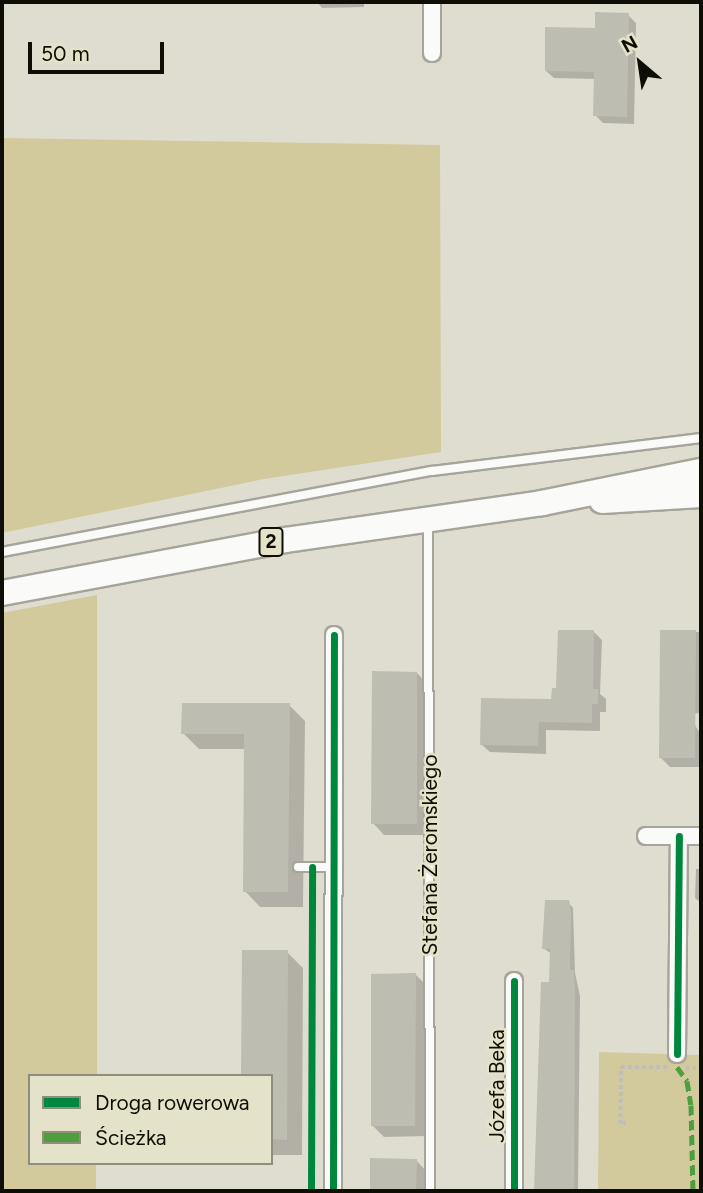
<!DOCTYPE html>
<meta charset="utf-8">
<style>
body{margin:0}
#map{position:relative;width:703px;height:1193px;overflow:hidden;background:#dfddd0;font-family:Figtree,sans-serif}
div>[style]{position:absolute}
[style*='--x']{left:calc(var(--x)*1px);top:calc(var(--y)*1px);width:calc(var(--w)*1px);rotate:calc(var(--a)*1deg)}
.green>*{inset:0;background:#d2ca9c}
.shadow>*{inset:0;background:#0003}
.building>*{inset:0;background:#bebdb2}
.path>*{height:3.5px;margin-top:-1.75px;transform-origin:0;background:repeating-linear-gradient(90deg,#bfbeba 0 3.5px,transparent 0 7px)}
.roads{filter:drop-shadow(2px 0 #a7a59b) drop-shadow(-2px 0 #a7a59b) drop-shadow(0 2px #a7a59b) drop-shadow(0 -2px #a7a59b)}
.service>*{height:8px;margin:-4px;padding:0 4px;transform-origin:4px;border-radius:4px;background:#fafaf8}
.minor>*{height:16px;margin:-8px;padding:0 8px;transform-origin:8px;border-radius:8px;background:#fafaf8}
.trunk>*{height:24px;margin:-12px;padding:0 12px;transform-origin:12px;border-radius:12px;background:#fafaf8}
.quiet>*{height:5px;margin-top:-2.5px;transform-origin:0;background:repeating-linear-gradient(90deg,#4d9f3d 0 10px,transparent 0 15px)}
.cycleway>*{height:7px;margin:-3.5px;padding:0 3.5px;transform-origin:3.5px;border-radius:3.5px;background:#00873e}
span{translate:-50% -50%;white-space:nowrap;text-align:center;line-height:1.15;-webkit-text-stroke:5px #e5e2ca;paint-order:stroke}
.shield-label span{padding:2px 5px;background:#e5e2ca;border:2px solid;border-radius:5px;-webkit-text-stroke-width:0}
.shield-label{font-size:19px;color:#0f0e06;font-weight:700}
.street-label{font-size:21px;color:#0f0e06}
.frame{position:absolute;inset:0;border:4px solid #0f0e06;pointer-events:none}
.legend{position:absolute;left:28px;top:1074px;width:245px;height:91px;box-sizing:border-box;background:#e5e2ca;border:2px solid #8f8d7c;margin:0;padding:9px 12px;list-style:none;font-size:21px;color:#0f0e06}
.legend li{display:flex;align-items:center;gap:14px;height:35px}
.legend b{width:35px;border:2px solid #8f8d7c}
.north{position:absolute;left:605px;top:28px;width:70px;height:70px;-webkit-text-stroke:5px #e5e2ca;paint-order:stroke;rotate:331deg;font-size:19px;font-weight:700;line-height:28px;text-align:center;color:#0f0e06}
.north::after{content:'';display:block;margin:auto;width:24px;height:32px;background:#0f0e06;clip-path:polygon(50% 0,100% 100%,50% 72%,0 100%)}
.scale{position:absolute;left:28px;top:42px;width:136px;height:32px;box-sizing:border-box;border:4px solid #0f0e06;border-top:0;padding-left:9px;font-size:21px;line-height:24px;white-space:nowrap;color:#0f0e06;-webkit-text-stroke:5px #e5e2ca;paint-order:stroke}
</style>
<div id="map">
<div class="green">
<i style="clip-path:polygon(2px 138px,440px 145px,441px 452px,264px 479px,2px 533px)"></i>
<i style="clip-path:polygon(97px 595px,97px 1076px,30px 1076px,30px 1163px,96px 1163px,96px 1191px,2px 1191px,2px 613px)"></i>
<i style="clip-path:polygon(599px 1052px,701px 1055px,701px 1191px,598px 1191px)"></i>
</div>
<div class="shadow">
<i style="clip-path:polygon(364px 2px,364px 7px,322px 8px,317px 2px)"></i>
<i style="clip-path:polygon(628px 15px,636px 23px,634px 124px,603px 123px,595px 115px,596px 79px,554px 78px,546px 71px,597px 30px)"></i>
<i style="clip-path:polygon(593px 631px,602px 640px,600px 694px,606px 699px,606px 712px,600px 712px,600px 731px,546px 730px,546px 754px,490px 752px,481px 744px,553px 701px)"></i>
<i style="clip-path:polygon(662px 632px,701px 632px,701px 713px,688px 714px,701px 735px,701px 767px,670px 767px,660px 757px)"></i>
<i style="clip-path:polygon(417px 673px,428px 685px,427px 835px,384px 835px,373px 823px)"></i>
<i style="clip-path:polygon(289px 705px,305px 721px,303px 907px,260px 907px,245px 891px,246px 749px,199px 749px,183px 733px)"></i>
<i style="clip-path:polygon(696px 869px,701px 869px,701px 903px,695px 898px)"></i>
<i style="clip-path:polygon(547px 901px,568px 902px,573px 908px,575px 973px,580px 996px,578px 1191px,536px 1191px,551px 984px,552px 954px,543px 948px)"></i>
<i style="clip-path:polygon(287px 952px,303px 968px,302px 1155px,271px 1155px,271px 1076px)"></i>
<i style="clip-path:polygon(416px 975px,427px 986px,426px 1136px,384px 1137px,373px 1126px)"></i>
<i style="clip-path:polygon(372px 1160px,416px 1160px,427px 1172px,427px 1191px,372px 1191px)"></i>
</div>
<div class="building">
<i style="clip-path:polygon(595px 12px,629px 13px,627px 117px,593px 116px,594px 72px,545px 71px,545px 27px,595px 28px)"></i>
<i style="clip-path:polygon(558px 630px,594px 630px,593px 689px,598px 689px,598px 704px,592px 704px,592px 723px,539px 722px,538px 746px,480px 745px,481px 698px,551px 699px,552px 688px,556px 688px)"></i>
<i style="clip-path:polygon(660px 630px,696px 630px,695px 758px,659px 758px)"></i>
<i style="clip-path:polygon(372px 671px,417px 672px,417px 824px,371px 824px)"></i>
<i style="clip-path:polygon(182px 703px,290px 703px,288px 892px,243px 892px,244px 734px,181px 734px)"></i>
<i style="clip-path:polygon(545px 900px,569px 900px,571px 911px,570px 970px,574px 970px,575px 990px,574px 1191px,534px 1191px,541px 982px,549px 982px,550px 949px,542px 949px)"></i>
<i style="clip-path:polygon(242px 950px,288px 950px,287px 1140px,271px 1139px,271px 1076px,241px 1076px)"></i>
<i style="clip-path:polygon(416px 973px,415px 1126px,371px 1126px,371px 974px)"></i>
<i style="clip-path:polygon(370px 1158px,417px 1159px,416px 1191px,370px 1191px)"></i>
</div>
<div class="path">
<i style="--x:686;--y:1068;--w:15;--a:0"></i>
<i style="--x:626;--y:1123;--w:6;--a:171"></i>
<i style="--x:620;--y:1124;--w:57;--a:-89"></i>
<i style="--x:621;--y:1067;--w:47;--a:0"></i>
</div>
<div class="roads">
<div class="service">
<i style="--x:428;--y:521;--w:670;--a:89.83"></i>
<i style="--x:2;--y:552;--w:438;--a:-10.7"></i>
<i style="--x:432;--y:471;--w:271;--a:-7"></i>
<i style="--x:298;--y:867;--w:37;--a:0"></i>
</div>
<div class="minor">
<i style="--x:432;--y:2;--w:51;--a:90"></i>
<i style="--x:646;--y:836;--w:55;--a:0"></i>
<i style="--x:514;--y:981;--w:210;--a:90"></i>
<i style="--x:677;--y:1054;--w:218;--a:-89.5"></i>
<i style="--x:333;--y:1191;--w:556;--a:-89.9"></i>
</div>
<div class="trunk">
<i style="--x:602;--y:501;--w:99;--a:-3.5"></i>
<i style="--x:2;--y:593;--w:289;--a:-10.6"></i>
<i style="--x:286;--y:540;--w:259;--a:-8.2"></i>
<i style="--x:542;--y:503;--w:162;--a:-11.4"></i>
</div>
</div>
<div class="quiet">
<i style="--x:677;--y:1067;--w:17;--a:54"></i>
<i style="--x:687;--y:1081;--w:24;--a:81"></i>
<i style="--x:691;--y:1105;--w:86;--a:88.7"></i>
</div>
<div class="cycleway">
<i style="--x:514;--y:981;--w:210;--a:90"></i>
<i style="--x:677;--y:1054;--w:218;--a:-89.5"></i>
<i style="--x:311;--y:1191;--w:324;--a:-89.8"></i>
<i style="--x:333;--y:1191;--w:556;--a:-89.9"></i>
</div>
<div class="shield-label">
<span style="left:271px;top:542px">2</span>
</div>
<div class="street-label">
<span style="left:430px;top:855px;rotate:-90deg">Stefana Żeromskiego</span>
<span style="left:497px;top:1086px;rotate:-90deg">Józefa Beka</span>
</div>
<div class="frame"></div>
<ul class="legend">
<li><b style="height:9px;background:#00873e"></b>Droga rowerowa</li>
<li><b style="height:9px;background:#4d9f3d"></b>Ścieżka</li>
</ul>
<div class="north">N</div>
<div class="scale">50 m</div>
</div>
